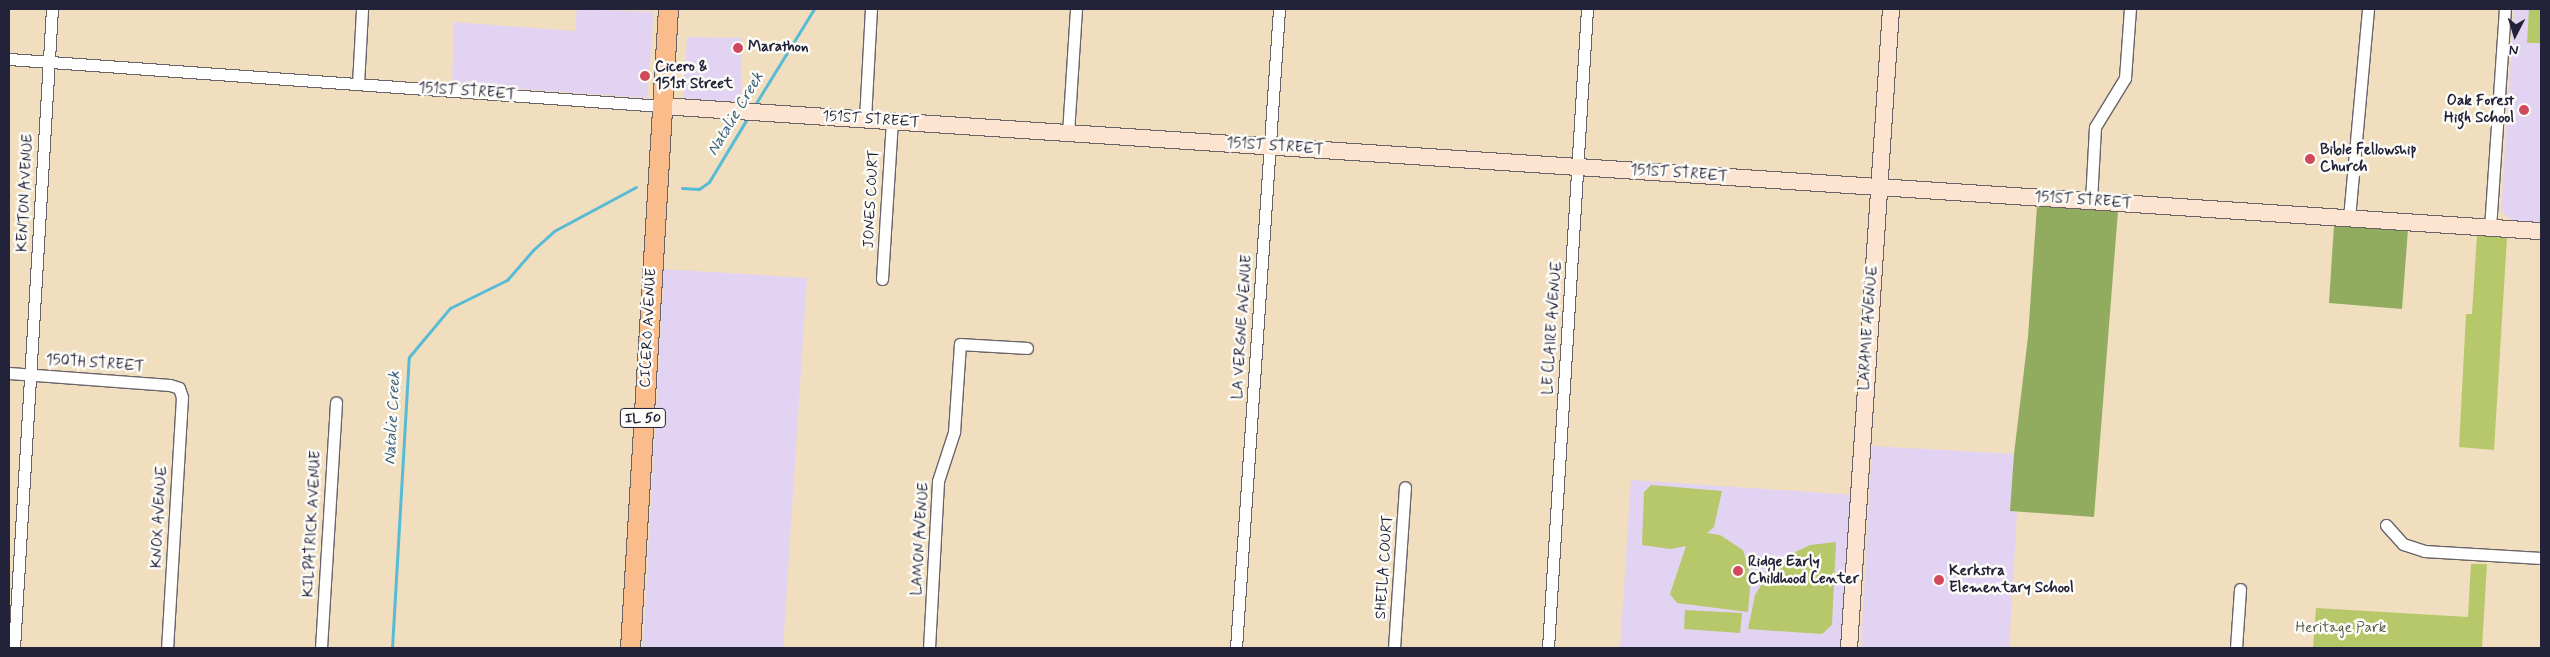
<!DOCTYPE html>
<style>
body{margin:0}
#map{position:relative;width:2550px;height:657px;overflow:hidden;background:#f0debf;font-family:Mynerve,sans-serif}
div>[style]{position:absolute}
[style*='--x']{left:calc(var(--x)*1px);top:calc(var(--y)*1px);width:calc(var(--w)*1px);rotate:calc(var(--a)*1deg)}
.built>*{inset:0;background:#e3d3f2}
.green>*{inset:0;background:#b7c86a}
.forest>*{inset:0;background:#91ac5e}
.stream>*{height:3px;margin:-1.5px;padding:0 1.5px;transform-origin:1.5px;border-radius:1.5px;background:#57bbd5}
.roads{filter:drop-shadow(1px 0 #6a6469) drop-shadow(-1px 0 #6a6469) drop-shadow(0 1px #6a6469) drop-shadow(0 -1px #6a6469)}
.street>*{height:11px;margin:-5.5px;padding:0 5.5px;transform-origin:5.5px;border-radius:5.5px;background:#fff}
.secondary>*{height:16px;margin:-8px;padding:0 8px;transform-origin:8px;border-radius:8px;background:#fde4d0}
.primary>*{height:19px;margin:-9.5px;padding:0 9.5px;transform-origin:9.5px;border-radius:9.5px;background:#f9bc8a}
.dots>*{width:14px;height:14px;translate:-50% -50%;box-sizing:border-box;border:2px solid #fdfcf7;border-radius:50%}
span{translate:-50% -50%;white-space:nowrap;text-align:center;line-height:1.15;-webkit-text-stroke:5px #fdfcf7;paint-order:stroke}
.shield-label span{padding:1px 4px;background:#fdfcf7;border:1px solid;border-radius:4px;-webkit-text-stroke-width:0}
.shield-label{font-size:14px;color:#22223b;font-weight:700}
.poi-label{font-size:15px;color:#22223b;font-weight:700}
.left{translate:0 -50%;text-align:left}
.right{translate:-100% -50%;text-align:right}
.street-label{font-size:15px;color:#22223b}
.park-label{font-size:15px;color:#565c4b}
.water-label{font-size:16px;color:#375f79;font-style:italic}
.frame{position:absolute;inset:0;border:10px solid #22223b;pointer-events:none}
.north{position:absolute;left:2490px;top:10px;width:50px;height:50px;-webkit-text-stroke:4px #fdfcf7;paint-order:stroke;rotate:185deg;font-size:14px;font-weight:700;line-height:20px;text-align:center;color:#22223b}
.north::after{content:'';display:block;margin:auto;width:18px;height:22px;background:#22223b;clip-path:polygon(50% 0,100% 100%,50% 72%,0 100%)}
</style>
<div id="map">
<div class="built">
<i style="clip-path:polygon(577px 9px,654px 12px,647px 98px,452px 84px,454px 22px,575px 31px)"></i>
<i style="clip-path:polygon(2514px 9px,2541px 9px,2541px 224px,2515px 222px,2501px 212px)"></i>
<i style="clip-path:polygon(687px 37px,742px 38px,741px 102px,683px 98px)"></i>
<i style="clip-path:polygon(664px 269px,807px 278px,783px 648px,643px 648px)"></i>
<i style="clip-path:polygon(1872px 446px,2014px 454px,2010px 511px,2017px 512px,2009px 648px,1861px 648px)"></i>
<i style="clip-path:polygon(1631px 480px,1855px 495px,1845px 648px,1620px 648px)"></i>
</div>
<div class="green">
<i style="clip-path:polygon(2529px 9px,2541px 9px,2541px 43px,2527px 43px)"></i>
<i style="clip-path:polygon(2477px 235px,2507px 238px,2494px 450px,2459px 447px,2466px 314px,2472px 314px)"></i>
<i style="clip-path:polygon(1651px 485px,1722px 491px,1714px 527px,1707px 533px,1720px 535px,1743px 550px,1751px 577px,1748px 612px,1677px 603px,1670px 594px,1686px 546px,1670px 549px,1642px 545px,1644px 492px)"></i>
<i style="clip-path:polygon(1836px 542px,1832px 625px,1822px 634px,1748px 629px,1755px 595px,1776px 561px,1810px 545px)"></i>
<i style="clip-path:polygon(2471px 564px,2487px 564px,2482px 648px,2313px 648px,2316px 608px,2468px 617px)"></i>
<i style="clip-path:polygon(1685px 610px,1742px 613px,1740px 633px,1684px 629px)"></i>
</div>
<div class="forest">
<i style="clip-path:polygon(2037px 206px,2118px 211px,2094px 517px,2010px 511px,2014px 454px,2028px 337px)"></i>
<i style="clip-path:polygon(2334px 225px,2408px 229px,2402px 309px,2329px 303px)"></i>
</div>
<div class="stream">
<i style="--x:753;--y:108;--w:116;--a:-58.4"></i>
<i style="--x:682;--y:188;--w:17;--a:3"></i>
<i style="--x:699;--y:189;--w:12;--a:-35"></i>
<i style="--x:709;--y:182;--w:76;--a:-59"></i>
<i style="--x:392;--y:648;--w:291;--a:-86.7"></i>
<i style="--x:409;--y:357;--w:64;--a:-50.1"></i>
<i style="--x:450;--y:308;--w:64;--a:-26.2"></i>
<i style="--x:507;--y:280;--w:40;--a:-49"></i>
<i style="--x:533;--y:250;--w:28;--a:-42"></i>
<i style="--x:554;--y:231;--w:93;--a:-28.2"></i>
</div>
<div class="roads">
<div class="street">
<i style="--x:9;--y:59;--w:655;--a:4.12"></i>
<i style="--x:358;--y:84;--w:75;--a:-86.9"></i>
<i style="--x:865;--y:119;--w:110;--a:-86.9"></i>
<i style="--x:1068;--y:133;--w:124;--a:-86.3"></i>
<i style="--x:2091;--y:201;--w:74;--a:-86.9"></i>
<i style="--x:2095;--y:127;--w:57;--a:-58.5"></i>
<i style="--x:2125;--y:78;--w:69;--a:-85.9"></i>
<i style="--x:2349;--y:218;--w:210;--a:-84.8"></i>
<i style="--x:2490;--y:228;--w:220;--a:-86.1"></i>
<i style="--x:882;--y:279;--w:158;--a:-86.4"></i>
<i style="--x:9;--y:373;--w:161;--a:4.3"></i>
<i style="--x:170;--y:385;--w:9;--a:18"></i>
<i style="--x:179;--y:388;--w:9;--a:72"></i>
<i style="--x:182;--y:397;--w:251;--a:93.4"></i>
<i style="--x:2386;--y:525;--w:25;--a:48"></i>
<i style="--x:2403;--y:544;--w:22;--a:18"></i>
<i style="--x:2424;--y:551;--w:117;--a:3.4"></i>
<i style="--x:14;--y:648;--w:640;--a:-86.6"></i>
<i style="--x:321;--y:648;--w:246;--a:-86.5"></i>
<i style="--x:929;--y:648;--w:167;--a:-86.9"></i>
<i style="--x:938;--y:481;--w:52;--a:-71.9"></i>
<i style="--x:954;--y:432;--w:88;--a:-86.1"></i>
<i style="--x:960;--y:344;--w:67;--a:3.4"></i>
<i style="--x:1236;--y:648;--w:640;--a:-86.15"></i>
<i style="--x:1394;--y:648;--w:161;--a:-86.1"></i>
<i style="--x:1548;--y:648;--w:640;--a:-86.51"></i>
<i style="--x:2236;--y:648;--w:59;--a:-86.1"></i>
</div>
<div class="secondary">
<i style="--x:662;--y:106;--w:1883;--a:3.81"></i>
<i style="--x:1849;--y:648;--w:640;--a:-86.24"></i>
</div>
<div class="primary">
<i style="--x:630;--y:648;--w:640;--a:-86.6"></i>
</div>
</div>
<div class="dots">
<i style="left:738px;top:48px;background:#d1495b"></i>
<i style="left:645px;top:76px;background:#d1495b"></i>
<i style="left:2524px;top:110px;background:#d1495b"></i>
<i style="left:2310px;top:159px;background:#d1495b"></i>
<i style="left:1738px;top:571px;background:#d1495b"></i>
<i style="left:1939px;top:580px;background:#d1495b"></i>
</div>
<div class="shield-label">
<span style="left:643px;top:418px">IL 50</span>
</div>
<div class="poi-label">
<span class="left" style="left:748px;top:48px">Marathon</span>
<span class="left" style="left:655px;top:76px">Cicero &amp;<br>151st Street</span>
<span class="right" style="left:2514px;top:110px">Oak Forest<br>High School</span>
<span class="left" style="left:2320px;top:159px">Bible Fellowship<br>Church</span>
<span class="left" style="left:1748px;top:571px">Ridge Early<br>Childhood Center</span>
<span class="left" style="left:1949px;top:580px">Kerkstra<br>Elementary School</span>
</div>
<div class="street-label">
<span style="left:467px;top:92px;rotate:4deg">151ST STREET</span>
<span style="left:871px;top:120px;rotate:4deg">151ST STREET</span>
<span style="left:1275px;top:147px;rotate:4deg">151ST STREET</span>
<span style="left:1679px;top:174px;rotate:4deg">151ST STREET</span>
<span style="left:26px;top:193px;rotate:-87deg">KENTON AVENUE</span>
<span style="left:872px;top:199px;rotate:-87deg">JONES COURT</span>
<span style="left:2083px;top:201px;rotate:4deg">151ST STREET</span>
<span style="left:1243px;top:327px;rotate:-86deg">LA VERGNE AVENUE</span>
<span style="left:649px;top:328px;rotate:-87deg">CICERO AVENUE</span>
<span style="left:1553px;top:328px;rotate:-86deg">LE CLAIRE AVENUE</span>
<span style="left:1869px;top:328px;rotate:-86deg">LARAMIE AVENUE</span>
<span style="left:95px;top:364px;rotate:4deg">150TH STREET</span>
<span style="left:160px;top:517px;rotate:-87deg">KNOX AVENUE</span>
<span style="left:313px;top:524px;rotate:-87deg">KILPATRICK AVENUE</span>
<span style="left:921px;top:539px;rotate:-86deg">LAMON AVENUE</span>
<span style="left:1385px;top:567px;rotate:-86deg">SHEILA COURT</span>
</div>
<div class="park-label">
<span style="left:2341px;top:629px">Heritage Park</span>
</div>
<div class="water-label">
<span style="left:736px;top:114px;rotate:-59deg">Natalie Creek</span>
<span style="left:393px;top:418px;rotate:-87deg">Natalie Creek</span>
</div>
<div class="frame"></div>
<div class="north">N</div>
</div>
